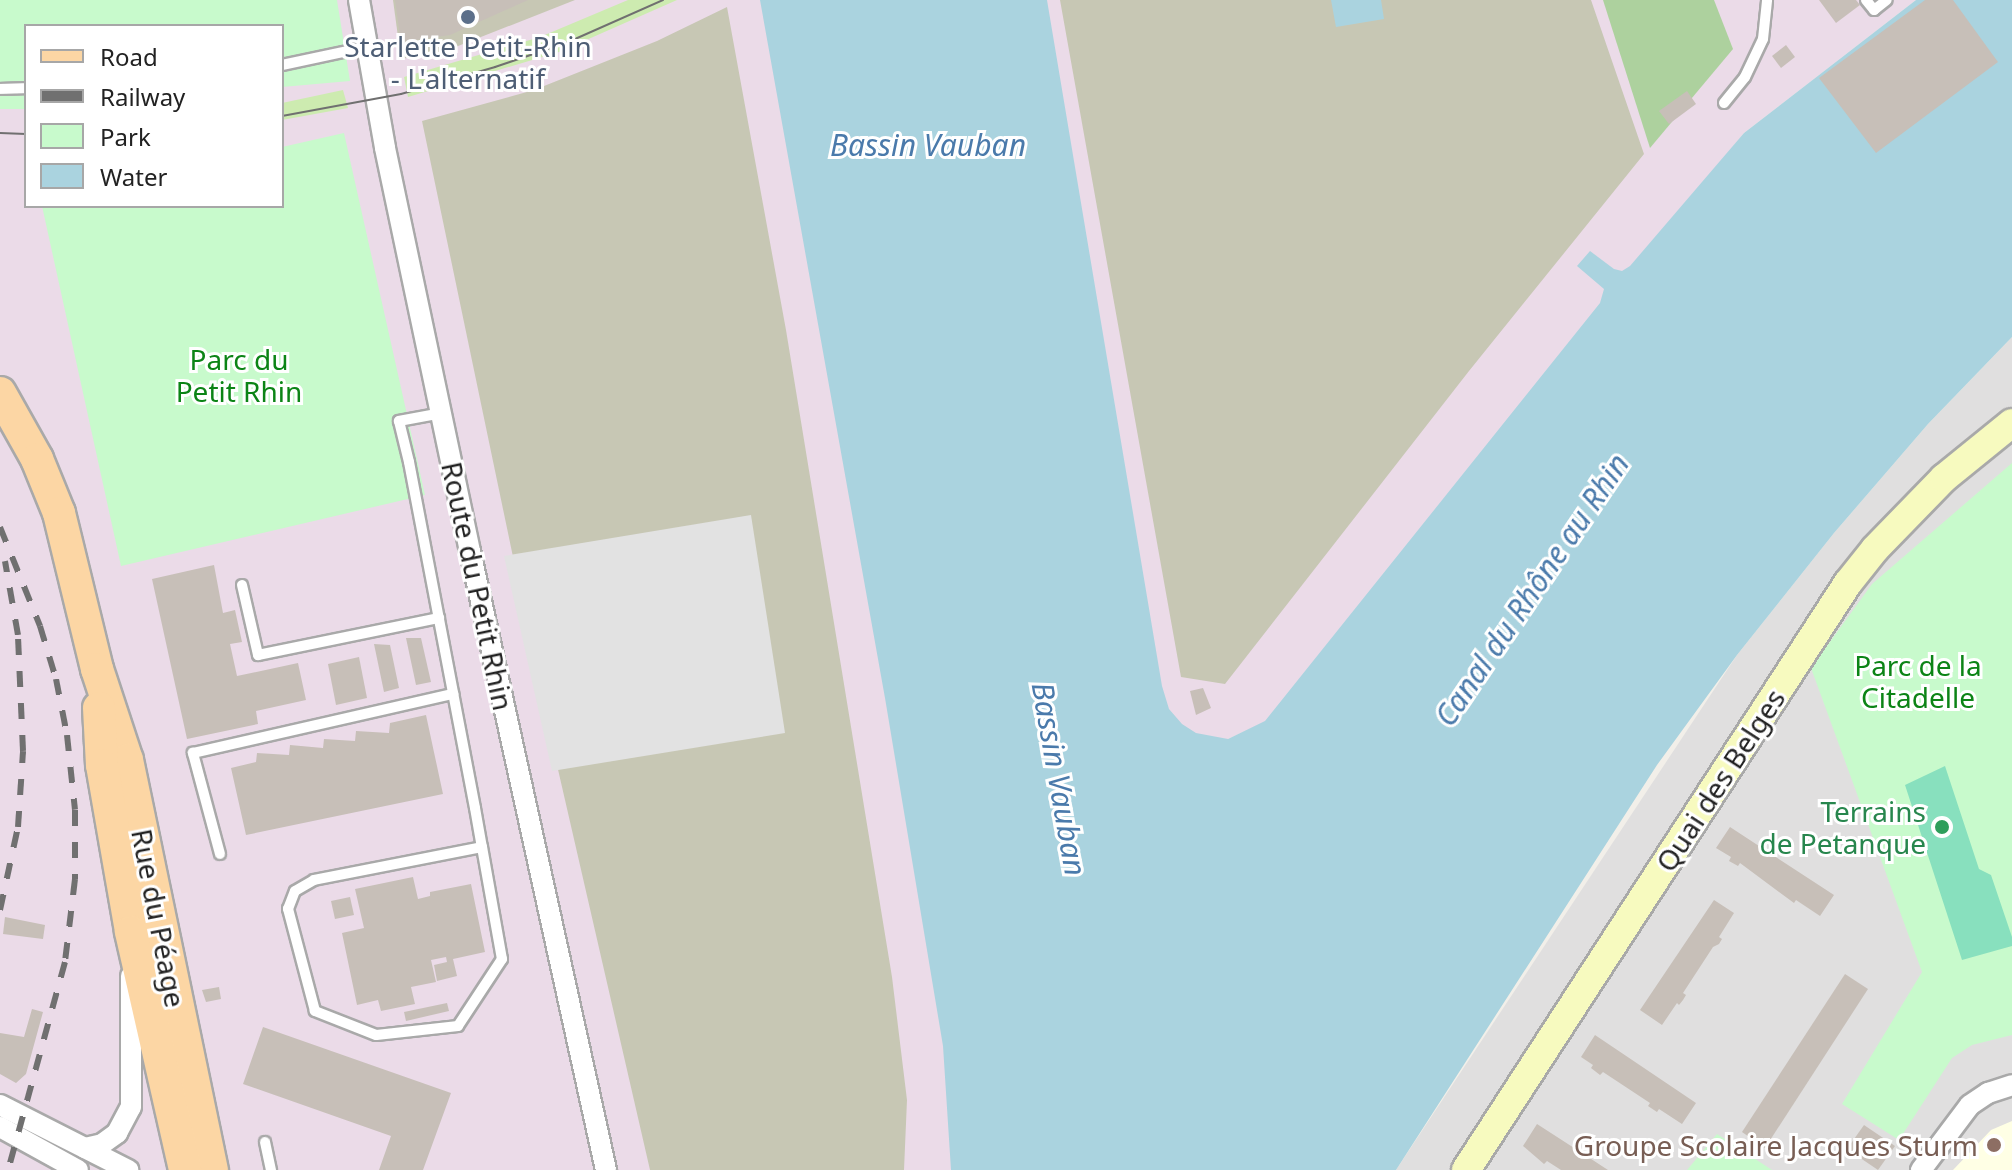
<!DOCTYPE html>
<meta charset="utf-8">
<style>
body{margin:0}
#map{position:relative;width:2012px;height:1170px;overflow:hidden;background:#f2efe9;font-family:"Noto Sans",sans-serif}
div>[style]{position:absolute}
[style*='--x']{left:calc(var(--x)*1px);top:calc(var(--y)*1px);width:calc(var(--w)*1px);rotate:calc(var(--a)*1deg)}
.residential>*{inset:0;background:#e0dfdf}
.industrial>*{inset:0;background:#ebdbe8}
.education>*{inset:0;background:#ffffe5}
.construction>*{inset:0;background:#c7c7b4}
.grass>*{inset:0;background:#cdebb0}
.forest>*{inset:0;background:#add19e}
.park>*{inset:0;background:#c8facc}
.pitch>*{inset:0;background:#88e0be}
.parking>*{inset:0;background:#e2e2e2}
.water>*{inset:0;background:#aad3df}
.building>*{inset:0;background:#c7bfb8}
.roads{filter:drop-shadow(2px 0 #a9a9a9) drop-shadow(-2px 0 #a9a9a9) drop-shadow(0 2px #a9a9a9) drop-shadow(0 -2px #a9a9a9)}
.service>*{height:10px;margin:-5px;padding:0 5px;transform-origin:5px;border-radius:5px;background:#fff}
.minor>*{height:20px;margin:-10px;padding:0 10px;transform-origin:10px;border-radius:10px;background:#fff}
.secondary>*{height:28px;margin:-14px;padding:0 14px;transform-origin:14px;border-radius:14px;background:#f7fabf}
.primary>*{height:32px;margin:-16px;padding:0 16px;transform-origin:16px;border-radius:16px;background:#fcd6a4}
.tram>*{height:2px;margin:-1px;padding:0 1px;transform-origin:1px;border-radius:1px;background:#707070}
.rail>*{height:6px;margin-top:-3px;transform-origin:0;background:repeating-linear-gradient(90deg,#707070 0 16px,transparent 0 32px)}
.dots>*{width:22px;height:22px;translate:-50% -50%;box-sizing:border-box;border:4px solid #fff;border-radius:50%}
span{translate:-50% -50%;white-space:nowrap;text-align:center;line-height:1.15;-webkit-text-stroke:6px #fff;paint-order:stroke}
.service-label{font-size:28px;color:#4e5e75}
.park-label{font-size:28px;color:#0c8416}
.street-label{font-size:28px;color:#222}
.leisure-label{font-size:28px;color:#27864d}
.right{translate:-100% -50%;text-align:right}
.education-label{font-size:28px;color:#785e54}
.water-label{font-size:30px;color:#4a7aab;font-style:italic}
.legend{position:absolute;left:24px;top:24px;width:260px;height:184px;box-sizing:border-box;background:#fff;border:2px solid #a7a7a7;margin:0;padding:10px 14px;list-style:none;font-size:24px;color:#222}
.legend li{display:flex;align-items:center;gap:16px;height:40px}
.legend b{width:40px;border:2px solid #a7a7a7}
</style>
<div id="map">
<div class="residential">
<i style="clip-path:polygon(2012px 337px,2012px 1170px,1396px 1170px,1737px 655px,1834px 533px,1928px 424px)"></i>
</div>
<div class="industrial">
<i style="clip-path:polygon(evenodd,0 0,1916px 0,1744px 133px,1265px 722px,1228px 739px,952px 1153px,951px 1170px,0 1170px,0 0,26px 26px,282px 26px,282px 206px,26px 206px,26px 26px)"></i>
</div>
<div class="education">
<i style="clip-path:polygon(2012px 1121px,2012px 1170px,1953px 1170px,1991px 1130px)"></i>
</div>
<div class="construction">
<i style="clip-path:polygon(393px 0,575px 0,448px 50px,401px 59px)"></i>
<i style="clip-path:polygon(1060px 0,1591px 0,1644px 154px,1469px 371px,1225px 684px,1181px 677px)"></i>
<i style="clip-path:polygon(727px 7px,786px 330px,892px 977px,907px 1100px,904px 1170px,650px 1170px,551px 739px,422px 121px,534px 90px,657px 41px)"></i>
</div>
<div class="grass">
<i style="clip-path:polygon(628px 0,677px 0,559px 52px,408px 97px,404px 77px,540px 37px)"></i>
<i style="clip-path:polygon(343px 90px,348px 108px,282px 120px,282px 103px)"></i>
</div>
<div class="forest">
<i style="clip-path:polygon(1603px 0,1714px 0,1733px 49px,1650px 148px)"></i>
</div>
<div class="park">
<i style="clip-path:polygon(0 0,337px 0,350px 81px,282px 87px,282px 26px,26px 26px,26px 109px,0 109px)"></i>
<i style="clip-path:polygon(344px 133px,425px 495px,121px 566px,42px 206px,282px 206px,282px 147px)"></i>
<i style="clip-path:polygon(2012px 463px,2012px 1035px,1972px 1045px,1952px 1058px,1899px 1140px,1842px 1104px,1922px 972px,1811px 668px,1872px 584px)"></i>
<i style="clip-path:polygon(1717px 1134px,1772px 1170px,1687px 1170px)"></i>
</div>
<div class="pitch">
<i style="clip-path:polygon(1945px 766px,1979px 869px,1991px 875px,2012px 937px,2012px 946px,1962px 960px,1905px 785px)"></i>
</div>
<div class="parking">
<i style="clip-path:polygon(751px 515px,785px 733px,552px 771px,504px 556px)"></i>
</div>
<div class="water">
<i style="clip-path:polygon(760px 0,1047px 0,1162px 686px,1169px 709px,1182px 724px,1196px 733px,1228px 739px,1265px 721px,1600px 303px,1604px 289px,1577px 266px,1590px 251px,1614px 269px,1622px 271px,1630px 266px,1744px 133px,1916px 0,2012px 0,2012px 337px,1928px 424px,1834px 533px,1737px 655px,1657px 765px,1396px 1170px,951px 1170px,943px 1046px,885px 698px)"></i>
<i style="clip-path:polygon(1331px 0,1381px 0,1384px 19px,1336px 27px)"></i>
</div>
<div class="building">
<i style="clip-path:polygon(395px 0,528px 0,450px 35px,401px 42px)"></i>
<i style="clip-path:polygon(1819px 0,1856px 0,1860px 5px,1836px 23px)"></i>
<i style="clip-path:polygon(1925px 0,1953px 0,1998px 62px,1876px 153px,1819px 78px)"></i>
<i style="clip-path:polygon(1786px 45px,1795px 57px,1781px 68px,1772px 56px)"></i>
<i style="clip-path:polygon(1687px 91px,1696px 104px,1669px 124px,1659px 111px)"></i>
<i style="clip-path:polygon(214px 565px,223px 613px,235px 610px,242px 642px,230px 644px,237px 676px,298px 663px,306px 700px,256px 711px,258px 724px,187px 739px,152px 579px)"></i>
<i style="clip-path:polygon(406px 638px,421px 638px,431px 682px,416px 685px)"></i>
<i style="clip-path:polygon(374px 644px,390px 645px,399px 688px,384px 692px)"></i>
<i style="clip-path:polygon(359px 657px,367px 698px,336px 705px,328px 664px)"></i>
<i style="clip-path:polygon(1203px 688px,1211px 708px,1196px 715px,1190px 691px)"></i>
<i style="clip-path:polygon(426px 715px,443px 794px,246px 835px,231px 768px,256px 762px,257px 753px,289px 755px,290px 745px,323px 748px,324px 739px,355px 741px,356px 731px,389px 733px,390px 723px)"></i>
<i style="clip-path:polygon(1730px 827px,1834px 895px,1820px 916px,1796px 900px,1794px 903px,1740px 863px,1738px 866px,1729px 861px,1731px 857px,1716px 848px)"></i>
<i style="clip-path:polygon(413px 877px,418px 899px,430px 896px,430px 892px,471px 884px,485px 952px,453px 959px,457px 976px,437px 981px,434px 965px,447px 962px,446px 957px,431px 960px,436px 982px,411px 987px,415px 1004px,381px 1011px,378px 1000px,357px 1005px,342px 933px,364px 928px,355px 889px)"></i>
<i style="clip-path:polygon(350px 897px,354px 915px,335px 919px,331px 901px)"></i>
<i style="clip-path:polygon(1714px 900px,1734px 913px,1719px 937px,1722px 939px,1719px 944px,1713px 947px,1683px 993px,1686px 995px,1683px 1000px,1679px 1005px,1677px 1003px,1662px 1025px,1640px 1010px)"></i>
<i style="clip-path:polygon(5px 917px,45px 925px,43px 939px,3px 934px)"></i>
<i style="clip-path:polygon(1845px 974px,1868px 989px,1765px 1148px,1742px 1132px)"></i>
<i style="clip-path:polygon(219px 987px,221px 999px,206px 1002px,202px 990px)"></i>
<i style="clip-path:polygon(447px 1003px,449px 1011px,406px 1021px,404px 1012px)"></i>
<i style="clip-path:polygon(32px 1009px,43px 1012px,26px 1074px,16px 1083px,0 1074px,0 1033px,24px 1037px)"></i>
<i style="clip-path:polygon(263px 1027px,451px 1093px,423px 1170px,379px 1170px,391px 1136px,243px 1084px)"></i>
<i style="clip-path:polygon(1595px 1035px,1696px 1103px,1682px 1124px,1659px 1109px,1657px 1112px,1648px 1106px,1650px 1103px,1603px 1072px,1600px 1075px,1591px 1068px,1593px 1065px,1581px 1057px)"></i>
<i style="clip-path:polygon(1537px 1124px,1585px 1155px,1608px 1170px,1561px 1170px,1547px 1161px,1544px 1164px,1523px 1146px)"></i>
<i style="clip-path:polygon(1864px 1125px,1895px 1146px,1878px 1170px,1847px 1149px)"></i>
</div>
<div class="roads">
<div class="service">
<i style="--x:1866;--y:0;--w:13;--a:51"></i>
<i style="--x:1874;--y:10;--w:16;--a:-38"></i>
<i style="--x:282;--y:65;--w:87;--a:-12"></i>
<i style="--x:0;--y:89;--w:26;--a:-2"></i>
<i style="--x:1724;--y:103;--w:33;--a:-51"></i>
<i style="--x:1745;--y:77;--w:42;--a:-64.7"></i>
<i style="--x:1763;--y:39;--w:39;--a:-84"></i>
<i style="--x:442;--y:413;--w:44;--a:169.5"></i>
<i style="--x:399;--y:421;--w:42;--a:76.3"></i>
<i style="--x:409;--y:462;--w:352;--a:79.2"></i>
<i style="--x:475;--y:808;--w:40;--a:80"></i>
<i style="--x:482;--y:847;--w:114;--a:79.9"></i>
<i style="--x:502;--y:959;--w:80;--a:123.3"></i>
<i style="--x:458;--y:1026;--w:82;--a:173.7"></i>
<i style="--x:376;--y:1035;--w:66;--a:-158.5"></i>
<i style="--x:315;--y:1011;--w:106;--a:-104.8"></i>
<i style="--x:288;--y:909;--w:19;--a:-69"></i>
<i style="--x:295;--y:891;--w:22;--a:-30"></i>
<i style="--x:314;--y:880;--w:171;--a:-11.1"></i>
<i style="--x:242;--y:585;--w:72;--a:77.1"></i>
<i style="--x:258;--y:655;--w:185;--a:-11.6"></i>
<i style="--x:220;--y:854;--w:105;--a:-105"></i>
<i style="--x:193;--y:753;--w:267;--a:-12.8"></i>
<i style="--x:265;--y:1142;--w:29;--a:78"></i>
</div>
<div class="minor">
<i style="--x:359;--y:0;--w:150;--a:80"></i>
<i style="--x:385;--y:148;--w:412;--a:78.1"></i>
<i style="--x:470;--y:551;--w:634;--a:77.61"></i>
<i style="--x:0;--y:1105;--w:144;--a:26.9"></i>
<i style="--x:0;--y:1127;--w:89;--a:28.9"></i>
<i style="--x:85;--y:1148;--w:17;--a:-13"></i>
<i style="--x:102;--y:1144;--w:19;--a:-36"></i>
<i style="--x:117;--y:1133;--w:30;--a:-62"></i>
<i style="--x:131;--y:1107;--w:131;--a:-90"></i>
<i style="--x:1921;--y:1170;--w:81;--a:-53"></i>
<i style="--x:1970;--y:1105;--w:22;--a:-34"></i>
<i style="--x:1988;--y:1093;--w:25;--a:-18"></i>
</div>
<div class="secondary">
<i style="--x:1466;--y:1170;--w:700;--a:-56.95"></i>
<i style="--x:1848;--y:583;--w:43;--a:-51.5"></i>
<i style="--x:1875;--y:549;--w:99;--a:-45.8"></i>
<i style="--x:1944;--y:478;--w:87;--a:-39"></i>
</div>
<div class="primary">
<i style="--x:0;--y:393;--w:76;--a:60.7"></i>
<i style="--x:37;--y:459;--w:58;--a:67.8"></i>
<i style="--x:59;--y:513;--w:161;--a:76.3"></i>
<i style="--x:97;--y:669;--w:96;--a:71.8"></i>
<i style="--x:127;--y:760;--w:419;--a:78.3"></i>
<i style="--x:99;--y:708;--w:57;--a:87"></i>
<i style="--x:102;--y:765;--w:169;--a:80.1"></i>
<i style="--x:131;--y:932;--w:244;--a:77.2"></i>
</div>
</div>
<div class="tram">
<i style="--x:282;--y:116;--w:121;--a:-10.5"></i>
<i style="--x:401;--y:94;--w:98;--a:-16"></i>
<i style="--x:495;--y:67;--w:75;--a:-18.7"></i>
<i style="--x:566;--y:43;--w:106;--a:-23.9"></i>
<i style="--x:0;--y:133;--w:26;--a:2"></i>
</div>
<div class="rail">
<i style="--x:0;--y:527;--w:107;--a:68"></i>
<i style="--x:40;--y:626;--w:55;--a:73.2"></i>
<i style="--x:56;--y:679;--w:57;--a:78.9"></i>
<i style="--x:67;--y:735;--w:75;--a:83.9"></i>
<i style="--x:75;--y:810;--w:69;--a:90"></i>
<i style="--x:75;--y:879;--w:84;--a:96.9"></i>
<i style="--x:65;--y:962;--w:216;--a:105.3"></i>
<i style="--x:0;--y:910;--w:85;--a:-77.8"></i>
<i style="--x:18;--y:827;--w:76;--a:-86.2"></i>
<i style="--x:23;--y:751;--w:116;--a:-92.5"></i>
<i style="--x:18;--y:635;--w:75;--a:-100"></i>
</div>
<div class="dots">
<i style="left:468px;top:17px;background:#5c6f8a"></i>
<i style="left:1942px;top:827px;background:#2e9e5b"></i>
<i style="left:1994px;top:1145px;background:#8d6e63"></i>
</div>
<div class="service-label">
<span style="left:468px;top:62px">Starlette Petit-Rhin<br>- L'alternatif</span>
</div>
<div class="park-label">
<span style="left:239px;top:375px">Parc du<br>Petit Rhin</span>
<span style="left:1918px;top:681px">Parc de la<br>Citadelle</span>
</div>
<div class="street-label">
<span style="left:478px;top:586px;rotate:78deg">Route du Petit Rhin</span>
<span style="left:1720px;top:780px;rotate:-57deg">Quai des Belges</span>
<span style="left:159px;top:918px;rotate:79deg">Rue du Péage</span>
</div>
<div class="leisure-label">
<span class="right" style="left:1926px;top:827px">Terrains<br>de Petanque</span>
</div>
<div class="education-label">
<span class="right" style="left:1978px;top:1145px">Groupe Scolaire Jacques Sturm</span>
</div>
<div class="water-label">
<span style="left:928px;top:145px">Bassin Vauban</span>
<span style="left:1532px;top:590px;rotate:-56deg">Canal du Rhône au Rhin</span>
<span style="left:1059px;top:779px;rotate:80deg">Bassin Vauban</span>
</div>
<ul class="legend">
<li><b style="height:10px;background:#fcd6a4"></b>Road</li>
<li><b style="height:10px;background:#707070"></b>Railway</li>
<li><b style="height:22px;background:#c8facc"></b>Park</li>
<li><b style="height:22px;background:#aad3df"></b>Water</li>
</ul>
</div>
